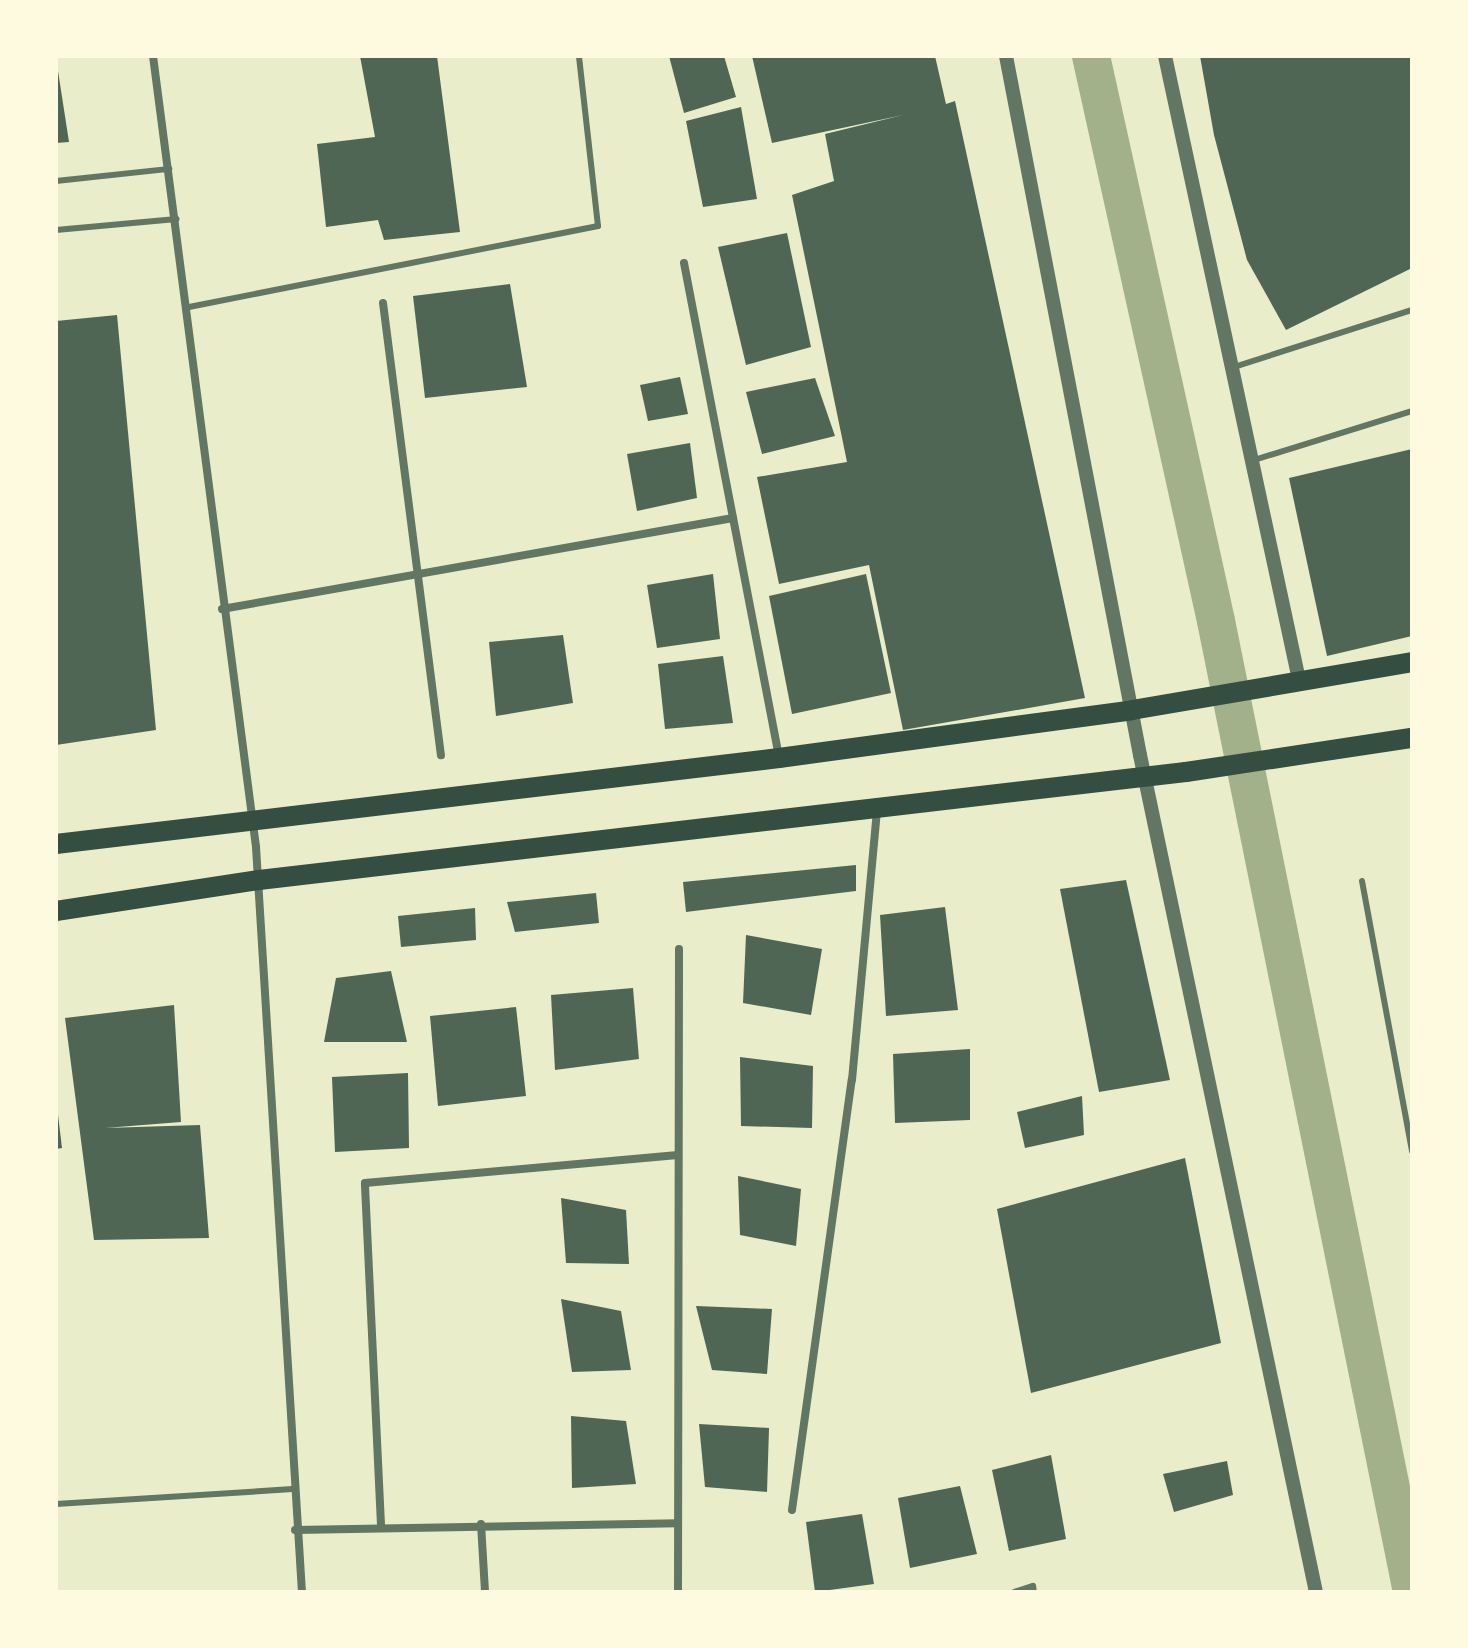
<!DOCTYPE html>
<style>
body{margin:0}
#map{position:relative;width:1468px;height:1648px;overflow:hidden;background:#e9edc9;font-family:Manrope,sans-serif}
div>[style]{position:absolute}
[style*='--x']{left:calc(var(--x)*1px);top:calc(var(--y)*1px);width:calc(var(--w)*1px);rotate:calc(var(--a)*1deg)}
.canal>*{height:38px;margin:-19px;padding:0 19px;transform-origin:19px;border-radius:19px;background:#a3b18a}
.building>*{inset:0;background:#4f6655}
.service>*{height:6px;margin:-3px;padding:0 3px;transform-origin:3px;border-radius:3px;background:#617663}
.minor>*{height:8px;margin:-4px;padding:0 4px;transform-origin:4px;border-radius:4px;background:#617663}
.tertiary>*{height:14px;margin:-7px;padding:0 7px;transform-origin:7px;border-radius:7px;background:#617663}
.primary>*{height:20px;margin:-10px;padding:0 10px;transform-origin:10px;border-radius:10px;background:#344e41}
span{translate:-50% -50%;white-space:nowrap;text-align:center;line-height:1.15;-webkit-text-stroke:6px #fefae0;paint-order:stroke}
.frame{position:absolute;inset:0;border:58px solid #fefae0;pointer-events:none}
</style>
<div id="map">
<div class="canal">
<i style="--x:1091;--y:56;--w:579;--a:77.52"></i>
<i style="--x:1216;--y:621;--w:991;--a:78.59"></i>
</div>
<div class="building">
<i style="clip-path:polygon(360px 56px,437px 56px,460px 232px,384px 240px,378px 220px,326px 227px,317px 144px,375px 137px)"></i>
<i style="clip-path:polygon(669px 56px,724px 56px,736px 97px,684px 113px)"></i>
<i style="clip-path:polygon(752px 56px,935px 56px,946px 104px,955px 101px,1085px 698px,903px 730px,869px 565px,779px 584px,757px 477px,847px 462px,792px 195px,834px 181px,825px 134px,903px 115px,772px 143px)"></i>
<i style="clip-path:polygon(1200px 56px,1412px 56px,1412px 268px,1286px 330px,1247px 260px,1214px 135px)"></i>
<i style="clip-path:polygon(56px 58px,69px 142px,56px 143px)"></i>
<i style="clip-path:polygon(741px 107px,757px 199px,703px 207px,686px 121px)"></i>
<i style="clip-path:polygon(787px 233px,811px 347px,746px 365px,718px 247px)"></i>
<i style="clip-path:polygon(510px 284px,527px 387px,425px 398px,413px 296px)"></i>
<i style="clip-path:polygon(117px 315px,156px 730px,56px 745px,56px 321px)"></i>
<i style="clip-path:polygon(680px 377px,688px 414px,648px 421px,640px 385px)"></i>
<i style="clip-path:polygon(815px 378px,835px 436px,762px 454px,746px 392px)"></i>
<i style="clip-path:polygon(690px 443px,697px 498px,637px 511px,627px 454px)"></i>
<i style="clip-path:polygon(1412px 449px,1412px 636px,1327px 656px,1289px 478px)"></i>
<i style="clip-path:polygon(713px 574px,720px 639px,657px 648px,647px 585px)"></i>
<i style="clip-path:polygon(866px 574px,891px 693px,792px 714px,769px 596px)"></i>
<i style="clip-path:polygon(563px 635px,573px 703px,496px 716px,489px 642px)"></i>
<i style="clip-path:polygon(723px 656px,733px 723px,665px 729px,658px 664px)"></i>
<i style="clip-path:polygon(856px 865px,856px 891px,686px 912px,683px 882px)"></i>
<i style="clip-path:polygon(1126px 880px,1170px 1080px,1099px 1092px,1060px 889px)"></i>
<i style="clip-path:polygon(596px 893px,599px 923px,515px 932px,507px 902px)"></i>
<i style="clip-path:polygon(945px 907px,958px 1010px,886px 1016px,880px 915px)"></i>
<i style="clip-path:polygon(475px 908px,476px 940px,401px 947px,398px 916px)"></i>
<i style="clip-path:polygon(746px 935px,822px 949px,811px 1015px,743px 1003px)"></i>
<i style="clip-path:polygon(391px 971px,407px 1042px,324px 1042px,336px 978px)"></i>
<i style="clip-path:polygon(633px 988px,639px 1059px,555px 1070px,551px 995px)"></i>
<i style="clip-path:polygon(174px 1005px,181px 1122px,105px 1128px,200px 1125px,209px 1238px,94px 1240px,65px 1018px)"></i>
<i style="clip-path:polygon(516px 1007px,526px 1096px,438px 1106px,430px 1016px)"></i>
<i style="clip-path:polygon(970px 1049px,970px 1120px,895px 1123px,893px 1054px)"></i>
<i style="clip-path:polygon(740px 1057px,813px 1066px,812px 1128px,741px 1126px)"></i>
<i style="clip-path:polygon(408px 1073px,409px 1148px,335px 1152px,332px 1077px)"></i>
<i style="clip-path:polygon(1082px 1096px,1084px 1135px,1025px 1148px,1017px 1112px)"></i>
<i style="clip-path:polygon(56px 1098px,62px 1148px,56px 1149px)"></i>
<i style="clip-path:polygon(1185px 1158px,1221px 1343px,1031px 1393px,997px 1209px)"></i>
<i style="clip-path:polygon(738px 1176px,801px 1189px,796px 1246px,740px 1235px)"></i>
<i style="clip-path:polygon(561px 1198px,626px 1210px,629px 1264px,566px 1263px)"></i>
<i style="clip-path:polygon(561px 1299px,621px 1311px,631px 1370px,572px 1372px)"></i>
<i style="clip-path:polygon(696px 1306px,772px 1309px,767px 1374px,712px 1370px)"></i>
<i style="clip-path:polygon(571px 1416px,626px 1421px,636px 1484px,572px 1488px)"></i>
<i style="clip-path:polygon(699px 1424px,769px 1428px,767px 1492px,705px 1487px)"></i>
<i style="clip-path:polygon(1051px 1455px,1066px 1539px,1009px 1551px,992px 1470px)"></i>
<i style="clip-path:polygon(1227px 1461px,1233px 1495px,1174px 1512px,1163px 1474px)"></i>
<i style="clip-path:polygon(960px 1486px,977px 1554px,910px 1568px,898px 1498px)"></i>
<i style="clip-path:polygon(862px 1514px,874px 1584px,815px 1592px,806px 1522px)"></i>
</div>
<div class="service">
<i style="--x:56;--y:181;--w:114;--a:-6.1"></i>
<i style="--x:56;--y:230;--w:121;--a:-5.2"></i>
<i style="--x:189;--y:307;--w:417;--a:-11.2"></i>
<i style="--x:598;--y:226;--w:171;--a:-96.4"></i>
<i style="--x:1234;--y:367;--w:187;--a:-17.8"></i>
<i style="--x:1254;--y:460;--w:165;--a:-17.2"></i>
<i style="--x:1362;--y:881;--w:275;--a:79.5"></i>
<i style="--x:56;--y:1504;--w:237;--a:-3.6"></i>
<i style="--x:1014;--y:1592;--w:20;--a:-18"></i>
<i style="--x:1033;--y:1586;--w:6;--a:81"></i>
</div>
<div class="minor">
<i style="--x:153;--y:56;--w:798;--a:82.58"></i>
<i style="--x:256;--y:847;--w:746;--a:86.47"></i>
<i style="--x:684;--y:263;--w:503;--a:79.11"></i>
<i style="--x:383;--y:303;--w:456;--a:82.7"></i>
<i style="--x:222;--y:609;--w:519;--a:-10.1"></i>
<i style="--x:792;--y:1510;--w:434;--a:-82.1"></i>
<i style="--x:852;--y:1080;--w:269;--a:-84.7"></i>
<i style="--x:481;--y:1524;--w:68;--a:86.6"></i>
<i style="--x:381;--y:1525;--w:342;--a:-92.7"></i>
<i style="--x:365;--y:1183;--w:314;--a:-5.1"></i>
<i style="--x:295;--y:1530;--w:383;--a:-1"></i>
<i style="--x:678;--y:1592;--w:643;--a:-89.91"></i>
</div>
<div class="tertiary">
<i style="--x:1006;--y:56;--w:712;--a:79.15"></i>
<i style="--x:1140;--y:755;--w:855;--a:78.13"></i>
<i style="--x:1165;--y:56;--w:638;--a:77.88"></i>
</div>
<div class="primary">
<i style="--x:56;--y:844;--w:728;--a:-6.78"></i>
<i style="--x:779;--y:758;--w:356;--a:-7.7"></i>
<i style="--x:1132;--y:710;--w:284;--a:-9.7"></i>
<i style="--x:56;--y:911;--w:205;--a:-8.7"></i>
<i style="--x:259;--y:880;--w:933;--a:-6.65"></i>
<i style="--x:1186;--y:772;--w:229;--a:-8.6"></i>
</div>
<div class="frame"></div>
</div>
